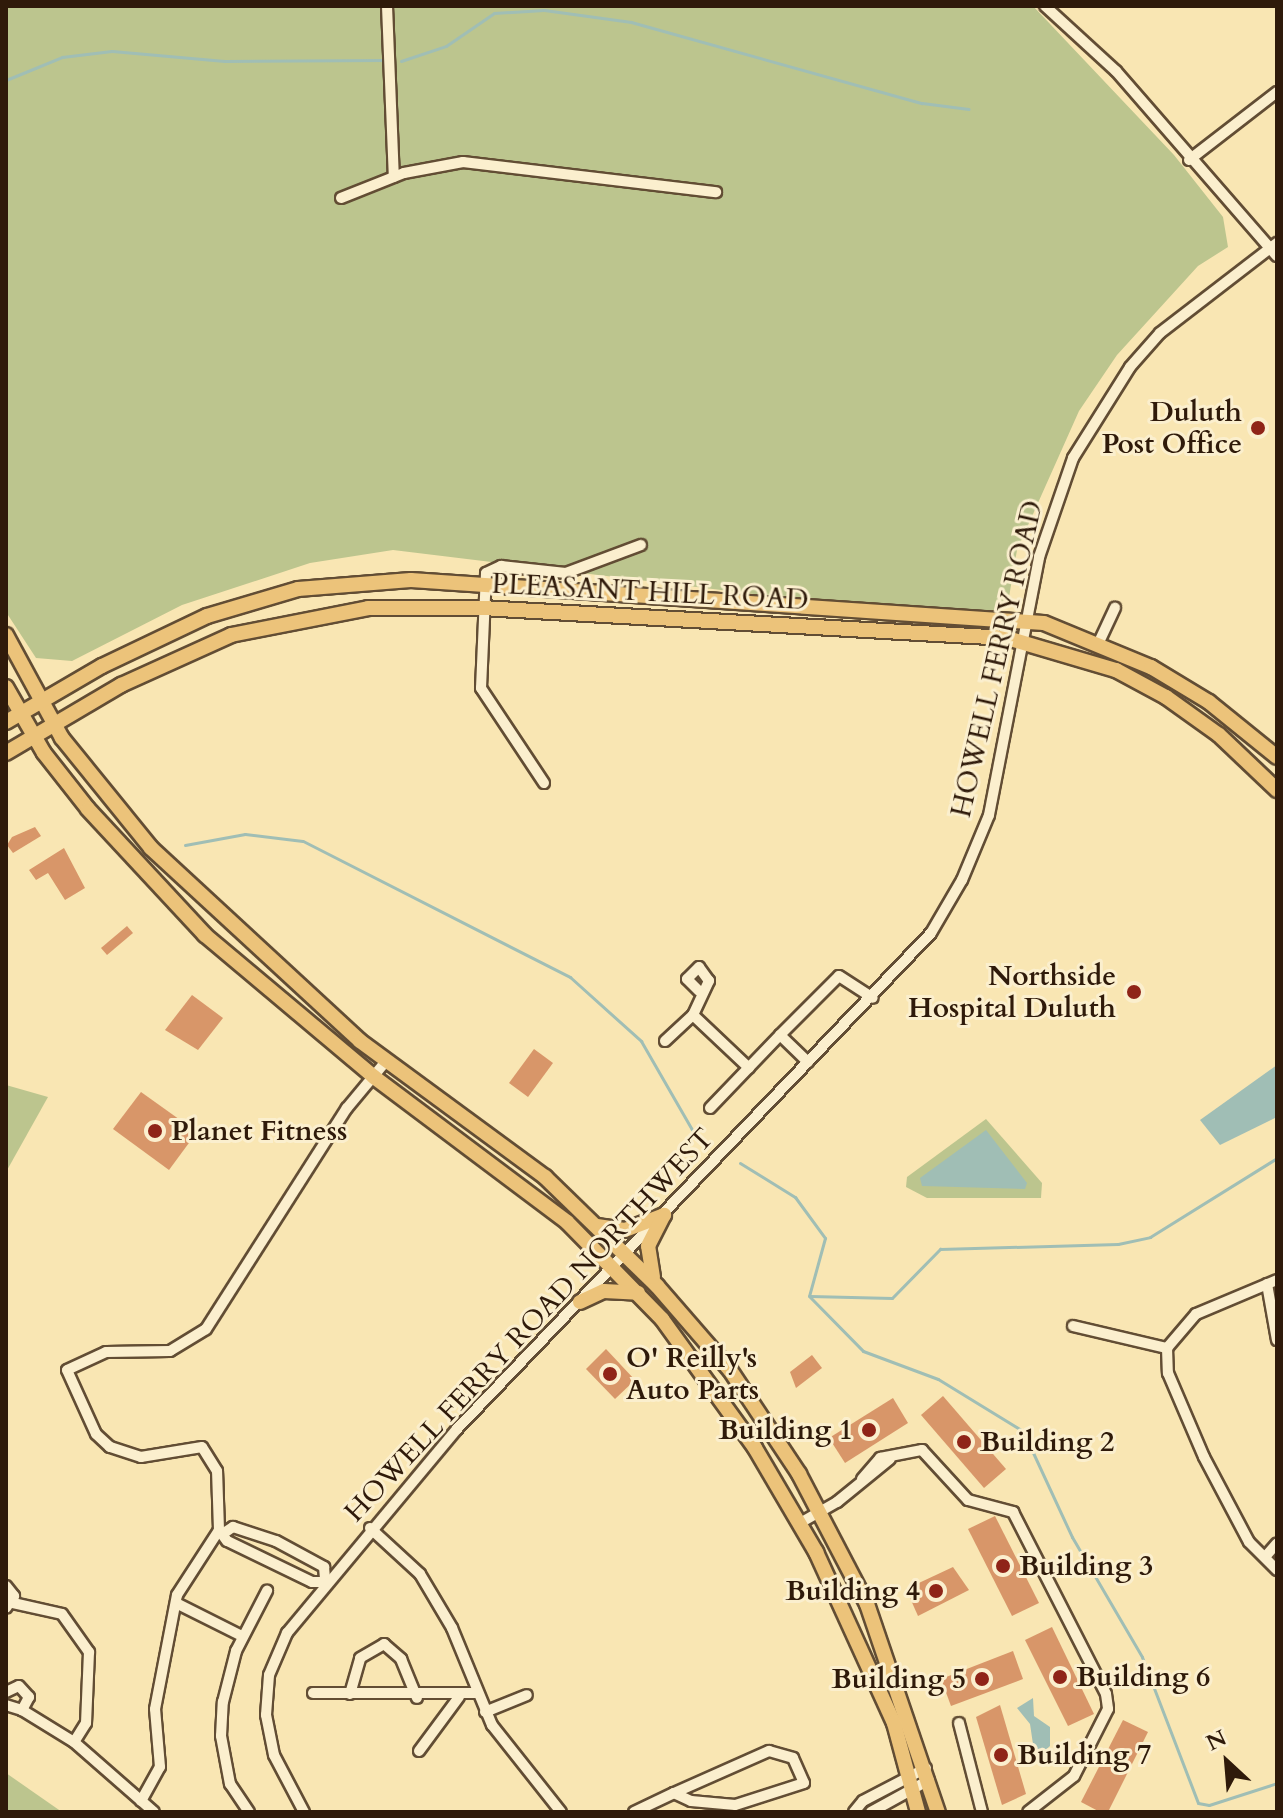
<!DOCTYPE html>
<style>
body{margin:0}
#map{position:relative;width:1283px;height:1818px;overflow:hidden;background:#f9e6b3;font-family:Cardo,serif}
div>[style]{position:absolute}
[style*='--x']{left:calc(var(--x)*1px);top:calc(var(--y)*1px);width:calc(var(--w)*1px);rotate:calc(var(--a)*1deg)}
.green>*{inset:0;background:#bcc58e}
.water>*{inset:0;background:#a0beb5}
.stream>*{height:3px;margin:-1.5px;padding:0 1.5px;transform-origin:1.5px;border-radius:1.5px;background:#a0beb5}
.building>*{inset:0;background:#d89669}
.roads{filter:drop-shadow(2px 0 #624d34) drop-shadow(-2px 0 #624d34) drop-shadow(0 2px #624d34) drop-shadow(0 -2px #624d34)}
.minor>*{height:10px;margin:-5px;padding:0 5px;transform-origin:5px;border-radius:5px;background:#fbefce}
.highway>*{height:14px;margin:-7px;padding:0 7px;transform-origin:7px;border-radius:7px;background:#ecc37a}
.dots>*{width:22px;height:22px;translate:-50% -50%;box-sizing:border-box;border:4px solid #fbefce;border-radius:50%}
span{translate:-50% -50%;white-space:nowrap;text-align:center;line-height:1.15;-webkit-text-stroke:6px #fbefce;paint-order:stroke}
.poi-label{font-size:28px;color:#2f1a0a;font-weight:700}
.right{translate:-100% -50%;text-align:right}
.left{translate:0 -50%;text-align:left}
.street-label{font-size:28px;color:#2f1a0a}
.frame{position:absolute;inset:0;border:8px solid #2f1a0a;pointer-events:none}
.north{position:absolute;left:1187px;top:1722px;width:80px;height:80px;-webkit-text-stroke:6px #fbefce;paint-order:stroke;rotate:334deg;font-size:22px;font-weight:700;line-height:32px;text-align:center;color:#2f1a0a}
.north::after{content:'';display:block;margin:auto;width:28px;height:36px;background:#2f1a0a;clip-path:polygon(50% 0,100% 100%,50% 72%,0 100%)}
</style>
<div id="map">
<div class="green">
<i style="clip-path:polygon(6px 6px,1033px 6px,1174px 155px,1223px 217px,1228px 247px,1198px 266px,1117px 355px,1079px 411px,1017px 550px,1008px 603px,997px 611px,804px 600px,393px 550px,310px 563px,182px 605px,72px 661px,36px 658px,6px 612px)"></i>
<i style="clip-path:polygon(6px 1085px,48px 1097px,6px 1172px)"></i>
<i style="clip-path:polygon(986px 1119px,1042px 1183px,1041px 1198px,927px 1198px,906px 1187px,907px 1177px)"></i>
<i style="clip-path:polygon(6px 1773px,62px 1812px,6px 1812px)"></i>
</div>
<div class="water">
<i style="clip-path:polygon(1277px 1065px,1277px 1117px,1220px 1145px,1200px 1120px)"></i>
<i style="clip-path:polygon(986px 1130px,1027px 1183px,1025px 1189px,922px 1186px,920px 1178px)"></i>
<i style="clip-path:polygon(1033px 1698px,1034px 1716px,1050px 1727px,1050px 1746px,1040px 1755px,1034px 1751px,1030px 1724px,1017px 1708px)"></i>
</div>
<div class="stream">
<i style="--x:401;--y:61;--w:47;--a:-18.4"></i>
<i style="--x:446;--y:46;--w:58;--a:-34.5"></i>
<i style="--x:494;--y:13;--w:50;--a:-3.4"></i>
<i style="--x:544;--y:10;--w:88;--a:7.9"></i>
<i style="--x:631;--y:22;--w:302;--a:15.6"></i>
<i style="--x:922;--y:103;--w:47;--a:7.3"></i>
<i style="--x:6;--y:80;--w:61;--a:-22.3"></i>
<i style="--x:62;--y:57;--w:50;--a:-6.8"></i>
<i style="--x:112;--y:51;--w:113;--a:5.1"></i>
<i style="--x:225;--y:61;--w:160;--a:-0.4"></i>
<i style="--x:185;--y:845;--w:61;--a:-10.4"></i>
<i style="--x:245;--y:834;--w:58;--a:6.9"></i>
<i style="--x:303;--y:841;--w:300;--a:27"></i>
<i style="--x:570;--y:977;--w:96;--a:42"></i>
<i style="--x:641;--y:1041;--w:114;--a:60.1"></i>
<i style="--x:740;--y:1163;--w:65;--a:31.7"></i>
<i style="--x:795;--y:1197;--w:51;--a:53.8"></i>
<i style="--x:825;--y:1238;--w:60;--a:105.4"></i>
<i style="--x:809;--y:1296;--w:77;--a:45.5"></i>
<i style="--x:863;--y:1351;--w:80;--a:20.5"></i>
<i style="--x:938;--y:1379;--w:100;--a:31.5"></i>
<i style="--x:1023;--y:1431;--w:117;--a:65.2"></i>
<i style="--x:1072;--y:1537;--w:139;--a:59.7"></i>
<i style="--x:1142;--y:1657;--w:156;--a:69"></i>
<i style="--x:1198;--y:1803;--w:11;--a:10"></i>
<i style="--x:1209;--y:1805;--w:71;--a:-17.9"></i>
<i style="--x:810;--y:1296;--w:82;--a:1.4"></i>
<i style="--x:892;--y:1298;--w:69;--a:-45.6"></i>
<i style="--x:940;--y:1249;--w:178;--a:-1.6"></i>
<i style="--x:1118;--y:1244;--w:33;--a:-12"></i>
<i style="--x:1150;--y:1237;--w:150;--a:-31.9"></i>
</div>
<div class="building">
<i style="clip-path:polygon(35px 827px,41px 836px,13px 853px,7px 845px,12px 837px)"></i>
<i style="clip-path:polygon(64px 848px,85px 888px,65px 900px,48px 873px,36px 880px,29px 870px)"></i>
<i style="clip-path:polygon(127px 926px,133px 933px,107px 955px,101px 948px)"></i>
<i style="clip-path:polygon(192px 995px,223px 1018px,198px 1050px,165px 1030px)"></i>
<i style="clip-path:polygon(534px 1049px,553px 1063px,528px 1097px,509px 1083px)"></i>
<i style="clip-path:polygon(141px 1092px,197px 1132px,169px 1170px,113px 1129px)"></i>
<i style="clip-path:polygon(606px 1349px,635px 1380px,615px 1399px,586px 1369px)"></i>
<i style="clip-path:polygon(812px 1355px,822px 1368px,796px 1388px,790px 1372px)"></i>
<i style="clip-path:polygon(943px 1396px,1006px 1469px,984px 1488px,921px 1415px)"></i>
<i style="clip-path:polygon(893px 1398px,908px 1423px,845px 1463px,829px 1438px)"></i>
<i style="clip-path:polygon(995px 1516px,1039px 1603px,1012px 1616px,968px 1529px)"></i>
<i style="clip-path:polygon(953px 1567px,969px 1590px,918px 1616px,906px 1589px)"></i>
<i style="clip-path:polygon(1052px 1627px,1094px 1714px,1068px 1726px,1025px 1640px)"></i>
<i style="clip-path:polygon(1013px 1651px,1023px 1679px,951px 1706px,941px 1679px)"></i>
<i style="clip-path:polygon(1000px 1705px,1026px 1794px,1002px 1805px,976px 1717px)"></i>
<i style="clip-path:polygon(1123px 1720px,1148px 1732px,1108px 1812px,1100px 1812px,1081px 1802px)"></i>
</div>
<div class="roads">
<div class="minor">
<i style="--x:387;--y:6;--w:171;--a:87.7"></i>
<i style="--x:1045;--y:6;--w:96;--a:42.5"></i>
<i style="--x:1116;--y:71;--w:245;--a:49"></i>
<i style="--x:1189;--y:160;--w:111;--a:-37.7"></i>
<i style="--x:341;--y:198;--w:68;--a:-21.6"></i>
<i style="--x:404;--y:173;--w:60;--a:-10.6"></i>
<i style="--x:463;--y:162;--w:255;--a:6.8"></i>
<i style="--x:1099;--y:642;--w:38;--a:-65"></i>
<i style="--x:544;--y:783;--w:114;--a:-123.6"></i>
<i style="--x:481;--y:688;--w:115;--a:-87.5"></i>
<i style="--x:486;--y:573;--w:17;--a:-25"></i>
<i style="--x:501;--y:566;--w:65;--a:6.1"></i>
<i style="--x:566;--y:573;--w:80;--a:-20.5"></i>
<i style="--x:693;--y:1015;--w:38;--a:-65"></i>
<i style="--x:709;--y:981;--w:17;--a:-126"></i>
<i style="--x:699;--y:967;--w:17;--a:135"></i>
<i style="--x:687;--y:979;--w:17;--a:45"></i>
<i style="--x:780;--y:1035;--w:83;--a:-45"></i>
<i style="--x:839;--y:976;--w:40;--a:32.9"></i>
<i style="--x:665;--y:1041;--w:38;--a:-43"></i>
<i style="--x:693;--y:1015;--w:77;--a:43.4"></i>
<i style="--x:710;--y:1108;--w:101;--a:-46.2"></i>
<i style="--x:780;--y:1035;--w:39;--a:44"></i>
<i style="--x:1277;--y:1280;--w:88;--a:157.2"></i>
<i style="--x:1196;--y:1314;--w:45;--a:130.5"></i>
<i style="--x:1167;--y:1348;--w:25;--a:88"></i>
<i style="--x:1168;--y:1373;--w:91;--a:66.8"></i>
<i style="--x:1204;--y:1457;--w:96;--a:62.1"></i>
<i style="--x:1249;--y:1542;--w:40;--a:45"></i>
<i style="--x:1267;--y:1284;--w:57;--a:79.9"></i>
<i style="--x:1073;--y:1326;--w:97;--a:13.2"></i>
<i style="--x:862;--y:1479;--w:28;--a:-49"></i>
<i style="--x:880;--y:1458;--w:43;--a:-10.8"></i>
<i style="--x:922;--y:1450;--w:68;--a:47.4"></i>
<i style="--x:968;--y:1500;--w:47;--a:14.9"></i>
<i style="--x:1013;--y:1512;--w:204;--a:62.9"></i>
<i style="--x:1106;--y:1694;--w:15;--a:82"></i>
<i style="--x:1108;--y:1709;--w:75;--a:116.9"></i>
<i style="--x:1074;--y:1776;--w:58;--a:142"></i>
<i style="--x:800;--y:1523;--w:43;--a:-29.6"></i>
<i style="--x:837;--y:1502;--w:68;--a:-39.1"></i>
<i style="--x:370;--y:1528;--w:68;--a:42.6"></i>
<i style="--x:420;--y:1574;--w:63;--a:59.3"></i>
<i style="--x:452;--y:1628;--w:105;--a:67.6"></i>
<i style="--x:492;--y:1725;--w:111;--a:51.6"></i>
<i style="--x:224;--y:1533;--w:11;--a:-34"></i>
<i style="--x:233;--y:1527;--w:45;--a:18"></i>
<i style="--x:276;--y:1541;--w:55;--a:28.4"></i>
<i style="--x:324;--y:1567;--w:12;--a:85"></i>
<i style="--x:1265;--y:1557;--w:18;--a:-49"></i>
<i style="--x:328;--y:1582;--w:16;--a:180"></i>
<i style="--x:312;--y:1582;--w:94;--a:-154.2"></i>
<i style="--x:227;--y:1541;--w:14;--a:-126"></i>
<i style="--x:219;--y:1530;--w:59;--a:-91.9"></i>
<i style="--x:217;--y:1471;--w:28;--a:-122"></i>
<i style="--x:202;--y:1447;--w:62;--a:170.7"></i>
<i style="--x:141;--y:1457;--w:33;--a:-162"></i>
<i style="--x:110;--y:1447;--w:19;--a:-137"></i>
<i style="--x:96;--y:1434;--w:70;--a:-114.4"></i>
<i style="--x:67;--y:1370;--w:43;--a:-24.8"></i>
<i style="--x:106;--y:1352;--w:64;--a:-0.9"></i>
<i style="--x:170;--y:1351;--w:42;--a:-31.4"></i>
<i style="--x:206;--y:1329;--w:262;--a:-57.5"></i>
<i style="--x:347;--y:1108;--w:62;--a:-50.2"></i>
<i style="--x:6;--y:1586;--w:13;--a:51"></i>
<i style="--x:14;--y:1596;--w:14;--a:124"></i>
<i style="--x:13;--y:1603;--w:50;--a:12.7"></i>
<i style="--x:62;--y:1614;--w:47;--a:54.6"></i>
<i style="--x:89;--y:1652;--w:71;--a:92.4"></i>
<i style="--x:86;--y:1723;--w:22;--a:122"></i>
<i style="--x:176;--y:1603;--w:74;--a:26.6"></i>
<i style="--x:6;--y:1692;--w:14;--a:-25"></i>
<i style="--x:19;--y:1686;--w:15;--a:48"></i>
<i style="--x:29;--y:1697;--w:15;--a:118"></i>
<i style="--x:22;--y:1710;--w:17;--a:-163"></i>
<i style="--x:313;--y:1693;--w:164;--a:0"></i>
<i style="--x:350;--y:1694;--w:37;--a:-74"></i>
<i style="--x:360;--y:1658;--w:28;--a:-30"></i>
<i style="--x:384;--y:1644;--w:23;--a:41"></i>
<i style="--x:401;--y:1659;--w:42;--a:67.7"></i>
<i style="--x:22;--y:1710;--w:61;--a:31.6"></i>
<i style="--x:74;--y:1742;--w:106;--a:41.2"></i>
<i style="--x:485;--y:1712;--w:45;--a:-22"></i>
<i style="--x:959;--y:1723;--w:92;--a:75.5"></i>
<i style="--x:419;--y:1751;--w:67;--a:-53.5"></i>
<i style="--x:769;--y:1751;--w:25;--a:16"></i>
<i style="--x:793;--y:1758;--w:27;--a:66"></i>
<i style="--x:804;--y:1783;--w:72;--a:162.3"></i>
<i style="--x:735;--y:1805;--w:44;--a:-174.8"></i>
<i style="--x:691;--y:1801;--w:19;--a:-155"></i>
<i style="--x:674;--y:1793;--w:104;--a:-23.9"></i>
<i style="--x:141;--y:1801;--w:39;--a:-61"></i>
<i style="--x:160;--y:1767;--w:58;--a:-94.9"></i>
<i style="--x:155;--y:1709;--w:116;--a:-79.1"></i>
<i style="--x:177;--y:1595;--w:77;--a:-57.1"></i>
<i style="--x:249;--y:1812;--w:34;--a:-124"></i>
<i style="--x:230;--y:1784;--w:49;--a:-100.6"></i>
<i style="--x:221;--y:1736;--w:34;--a:-87"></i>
<i style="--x:223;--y:1702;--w:53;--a:-75.7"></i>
<i style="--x:236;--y:1651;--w:68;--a:-62.7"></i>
<i style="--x:304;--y:1812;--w:64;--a:-117.8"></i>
<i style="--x:274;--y:1755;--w:41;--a:-101.3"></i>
<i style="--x:266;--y:1715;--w:40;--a:-85.7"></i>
<i style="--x:269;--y:1675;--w:46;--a:-66.8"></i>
<i style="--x:287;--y:1633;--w:266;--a:-50.2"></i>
<i style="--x:457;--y:1429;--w:686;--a:-46.3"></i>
<i style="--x:931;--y:933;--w:61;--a:-59.7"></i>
<i style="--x:962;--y:880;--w:70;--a:-67.4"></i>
<i style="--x:989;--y:815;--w:263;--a:-79"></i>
<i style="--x:1039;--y:557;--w:105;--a:-71"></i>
<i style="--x:1073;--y:458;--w:107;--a:-57.9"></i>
<i style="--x:1130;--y:367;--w:45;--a:-48.6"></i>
<i style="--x:1160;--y:333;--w:148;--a:-37.6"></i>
<i style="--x:634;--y:1812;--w:44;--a:-25.4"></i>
<i style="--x:854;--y:1812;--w:14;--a:-51"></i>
<i style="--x:863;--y:1801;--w:71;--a:-27.6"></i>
<i style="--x:871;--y:1812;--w:66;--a:-28.9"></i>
</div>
<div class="highway">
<i style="--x:6;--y:635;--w:117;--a:61.5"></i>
<i style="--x:62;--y:738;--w:141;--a:51"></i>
<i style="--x:151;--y:848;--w:284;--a:42.7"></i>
<i style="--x:360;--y:1041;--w:230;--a:36.3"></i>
<i style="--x:545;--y:1177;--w:156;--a:44.2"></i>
<i style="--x:657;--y:1286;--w:111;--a:49"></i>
<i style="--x:730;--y:1370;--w:125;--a:56.4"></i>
<i style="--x:799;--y:1474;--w:147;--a:62.4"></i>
<i style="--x:867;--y:1604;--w:220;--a:71.2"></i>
<i style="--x:6;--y:687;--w:76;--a:60.1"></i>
<i style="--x:44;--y:753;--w:71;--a:51.8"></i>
<i style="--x:88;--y:809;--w:172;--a:47.1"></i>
<i style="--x:205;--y:935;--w:221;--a:40"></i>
<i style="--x:374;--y:1077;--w:241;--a:36.9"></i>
<i style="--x:567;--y:1222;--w:136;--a:45.6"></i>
<i style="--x:662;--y:1319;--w:159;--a:54.2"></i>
<i style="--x:755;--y:1448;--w:121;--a:59.6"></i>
<i style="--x:816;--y:1552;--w:188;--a:65.5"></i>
<i style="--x:894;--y:1723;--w:92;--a:74.9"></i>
<i style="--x:6;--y:722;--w:111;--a:-30.3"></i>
<i style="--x:102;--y:666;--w:116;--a:-25.5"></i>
<i style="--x:207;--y:616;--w:95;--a:-16.5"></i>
<i style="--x:298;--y:589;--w:113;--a:-4.6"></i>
<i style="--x:411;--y:580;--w:634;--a:3.89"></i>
<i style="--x:1044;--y:623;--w:116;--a:22.4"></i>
<i style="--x:1151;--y:667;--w:68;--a:31.1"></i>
<i style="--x:1209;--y:702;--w:87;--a:39"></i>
<i style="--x:6;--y:753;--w:134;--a:-30.6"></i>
<i style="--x:121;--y:685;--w:121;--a:-24.4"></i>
<i style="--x:231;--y:635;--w:140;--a:-11.1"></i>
<i style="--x:368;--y:608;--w:114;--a:0"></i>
<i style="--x:482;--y:608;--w:526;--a:3.27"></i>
<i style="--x:1007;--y:638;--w:114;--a:16.4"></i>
<i style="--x:1116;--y:670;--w:57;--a:28.4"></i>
<i style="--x:1166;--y:697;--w:65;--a:35.6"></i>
<i style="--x:1219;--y:735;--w:80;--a:43.5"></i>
<i style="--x:597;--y:1226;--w:28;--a:8"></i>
<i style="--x:625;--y:1230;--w:42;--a:-21"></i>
<i style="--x:653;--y:1277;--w:31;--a:-99"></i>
<i style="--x:648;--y:1246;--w:35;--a:-63"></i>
<i style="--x:580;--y:1302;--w:26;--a:-25"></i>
<i style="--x:604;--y:1291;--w:34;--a:3"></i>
</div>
</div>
<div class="dots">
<i style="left:1258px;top:428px;background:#8f2418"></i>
<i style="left:1134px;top:992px;background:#8f2418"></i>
<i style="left:155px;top:1131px;background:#8f2418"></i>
<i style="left:610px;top:1374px;background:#8f2418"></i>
<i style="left:869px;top:1430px;background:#8f2418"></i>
<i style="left:964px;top:1442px;background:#8f2418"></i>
<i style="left:1003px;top:1566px;background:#8f2418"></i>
<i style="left:936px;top:1591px;background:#8f2418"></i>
<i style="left:1060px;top:1677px;background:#8f2418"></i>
<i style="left:982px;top:1679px;background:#8f2418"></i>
<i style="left:1001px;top:1755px;background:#8f2418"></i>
</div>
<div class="poi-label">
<span class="right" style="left:1242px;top:428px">Duluth<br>Post Office</span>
<span class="right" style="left:1116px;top:992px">Northside<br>Hospital Duluth</span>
<span class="left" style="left:171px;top:1131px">Planet Fitness</span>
<span class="left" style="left:626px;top:1374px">O' Reilly's<br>Auto Parts</span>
<span class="right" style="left:853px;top:1430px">Building 1</span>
<span class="left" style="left:980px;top:1442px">Building 2</span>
<span class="left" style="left:1019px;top:1566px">Building 3</span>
<span class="right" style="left:920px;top:1591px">Building 4</span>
<span class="left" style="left:1076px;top:1677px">Building 6</span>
<span class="right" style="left:966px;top:1679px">Building 5</span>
<span class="left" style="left:1017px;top:1755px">Building 7</span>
</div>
<div class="street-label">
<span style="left:650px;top:592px;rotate:3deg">PLEASANT HILL ROAD</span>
<span style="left:997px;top:659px;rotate:-77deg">HOWELL FERRY ROAD</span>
<span style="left:529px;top:1325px;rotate:-47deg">HOWELL FERRY ROAD NORTHWEST</span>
</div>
<div class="frame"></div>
<div class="north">N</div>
</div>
